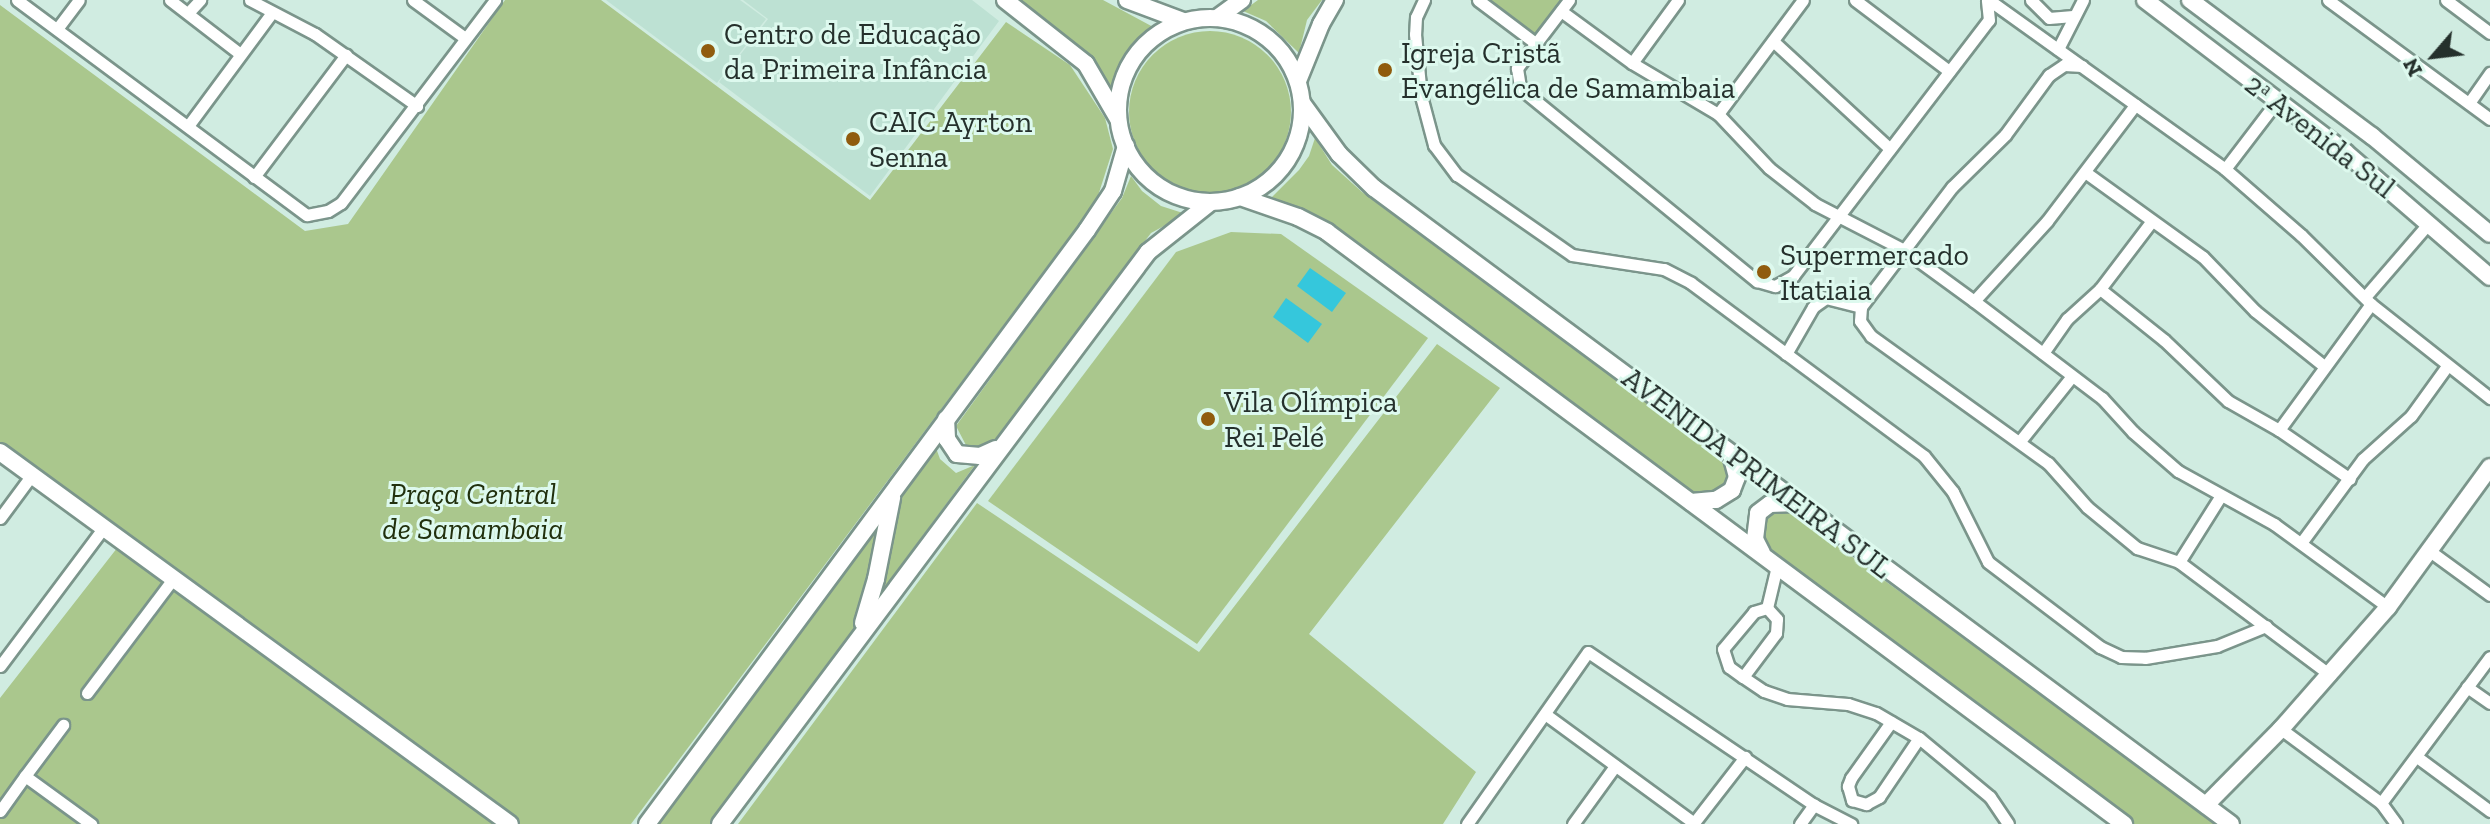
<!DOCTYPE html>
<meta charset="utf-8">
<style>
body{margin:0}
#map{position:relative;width:2490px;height:824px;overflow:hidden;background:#d0ece1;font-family:"Zilla Slab",serif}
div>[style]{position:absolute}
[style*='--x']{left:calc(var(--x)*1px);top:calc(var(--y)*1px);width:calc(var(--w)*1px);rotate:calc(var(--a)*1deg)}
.built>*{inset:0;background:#bde1d3}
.green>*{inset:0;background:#aac78d}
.round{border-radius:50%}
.water>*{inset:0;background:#35c7dc}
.roads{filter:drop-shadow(2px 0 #7b958b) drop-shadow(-2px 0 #7b958b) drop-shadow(0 2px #7b958b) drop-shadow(0 -2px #7b958b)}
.street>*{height:11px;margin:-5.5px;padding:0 5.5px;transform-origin:5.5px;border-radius:5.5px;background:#fff}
.secondary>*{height:16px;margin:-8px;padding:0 8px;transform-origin:8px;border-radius:8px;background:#fff}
.secondary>.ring{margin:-8px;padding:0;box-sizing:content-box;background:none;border:16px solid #fff;border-radius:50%}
.dots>*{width:22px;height:22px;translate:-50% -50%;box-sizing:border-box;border:4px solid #ddf9ee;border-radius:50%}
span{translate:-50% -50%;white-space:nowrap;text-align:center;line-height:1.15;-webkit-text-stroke:6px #ddf9ee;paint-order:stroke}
.poi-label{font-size:30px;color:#25302c}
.left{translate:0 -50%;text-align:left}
.street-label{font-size:30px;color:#25302c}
.park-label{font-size:30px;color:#21300d;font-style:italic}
.north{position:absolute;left:2394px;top:16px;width:80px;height:80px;-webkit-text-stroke:6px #ddf9ee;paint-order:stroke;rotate:242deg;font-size:22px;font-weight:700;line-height:32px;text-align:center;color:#25302c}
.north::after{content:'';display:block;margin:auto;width:28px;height:36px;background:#25302c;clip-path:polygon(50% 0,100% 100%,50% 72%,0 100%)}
</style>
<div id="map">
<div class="built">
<i style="clip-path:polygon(606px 0,740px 0,766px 19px,717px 83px)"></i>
<i style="clip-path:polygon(743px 0,972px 0,999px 21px,870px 196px,719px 82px,768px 19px)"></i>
</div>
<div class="green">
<i style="clip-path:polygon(505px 0,601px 0,870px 200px,1006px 22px,1070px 65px,1105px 118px,1113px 149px,1096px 202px,631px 824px,0 824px,0 698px,121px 543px,0 454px,0 5px,305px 231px,348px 224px)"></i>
<i style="clip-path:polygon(1014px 0,1103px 0,1155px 28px,1125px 57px,1113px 91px,1081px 50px)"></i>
<i style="clip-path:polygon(1258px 0,1322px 0,1307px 20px,1299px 53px,1266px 21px,1243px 11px)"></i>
<i style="clip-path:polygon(1470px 0,1568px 0,1532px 47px)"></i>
<i class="round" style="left:1129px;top:31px;width:162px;height:162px"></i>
<i style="clip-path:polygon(1315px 138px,1332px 165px,1362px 192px,1723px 459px,1729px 484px,1717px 501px,1699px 498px,1326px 227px,1272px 197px,1299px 170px,1309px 156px)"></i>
<i style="clip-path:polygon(1131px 176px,1142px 191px,1161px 206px,1186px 214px,1151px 233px,994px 441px,968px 449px,956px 426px,1122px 198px)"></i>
<i style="clip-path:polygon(1231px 232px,1281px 234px,1428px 338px,1197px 644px,988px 501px,1176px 252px)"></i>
<i style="clip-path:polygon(1437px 344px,1500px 388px,1309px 634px,1476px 772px,1443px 824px,738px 824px,977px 503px,1199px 652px)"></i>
<i style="clip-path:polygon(936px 448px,940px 459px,956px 473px,975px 465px,710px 824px,658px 824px)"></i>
<i style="clip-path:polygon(1791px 512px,2217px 824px,2133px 824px,1769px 555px,1760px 530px,1770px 514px)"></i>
</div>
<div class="water">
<i style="clip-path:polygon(1310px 268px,1346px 293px,1332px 312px,1297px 286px)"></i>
<i style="clip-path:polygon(1286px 298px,1322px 324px,1308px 343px,1273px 317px)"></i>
</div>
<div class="roads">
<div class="street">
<i style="--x:17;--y:0;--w:361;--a:36.6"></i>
<i style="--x:307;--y:215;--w:21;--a:-11"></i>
<i style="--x:328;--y:211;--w:15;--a:-32"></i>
<i style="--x:341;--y:203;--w:255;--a:-52.8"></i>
<i style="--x:170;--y:0;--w:88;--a:37.6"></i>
<i style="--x:250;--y:0;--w:73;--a:27.6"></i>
<i style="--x:315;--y:34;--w:125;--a:35.2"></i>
<i style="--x:413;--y:0;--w:64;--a:36.2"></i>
<i style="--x:1424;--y:0;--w:19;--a:115"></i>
<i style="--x:1416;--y:17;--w:17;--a:93"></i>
<i style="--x:1415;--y:34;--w:62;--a:84.5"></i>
<i style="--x:1421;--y:96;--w:51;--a:75.1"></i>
<i style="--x:1434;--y:145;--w:38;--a:53"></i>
<i style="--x:1457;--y:175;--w:140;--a:34.8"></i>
<i style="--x:1572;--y:255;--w:93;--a:8.7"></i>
<i style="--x:1664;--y:269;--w:30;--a:27"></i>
<i style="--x:1691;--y:283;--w:290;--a:36.6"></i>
<i style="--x:1924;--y:456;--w:46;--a:51.1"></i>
<i style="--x:1953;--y:492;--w:78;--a:63.4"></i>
<i style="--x:1988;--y:562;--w:141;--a:37.2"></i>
<i style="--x:2100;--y:647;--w:23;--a:25"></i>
<i style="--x:2121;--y:657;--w:24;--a:2"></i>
<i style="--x:2145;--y:658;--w:73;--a:-9.5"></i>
<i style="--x:2217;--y:646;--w:53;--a:-22.2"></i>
<i style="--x:1478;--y:0;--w:71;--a:37"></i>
<i style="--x:1569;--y:0;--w:86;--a:127.4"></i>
<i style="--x:1517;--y:68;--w:20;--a:81"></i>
<i style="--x:1520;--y:88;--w:306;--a:39.2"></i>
<i style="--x:1757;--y:281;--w:19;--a:16"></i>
<i style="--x:1775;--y:286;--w:21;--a:-29"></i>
<i style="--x:1793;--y:276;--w:322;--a:-52.6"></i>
<i style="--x:1989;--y:20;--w:20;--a:-96"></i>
<i style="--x:1855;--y:0;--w:118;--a:37.1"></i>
<i style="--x:1989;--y:0;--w:290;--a:35.6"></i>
<i style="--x:2225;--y:169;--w:101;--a:41"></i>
<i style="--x:2301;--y:235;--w:98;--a:44.6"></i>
<i style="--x:2371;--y:304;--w:152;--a:38.3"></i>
<i style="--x:2031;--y:0;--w:25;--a:45"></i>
<i style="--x:2049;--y:18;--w:24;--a:-5"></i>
<i style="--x:2328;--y:0;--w:201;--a:36.3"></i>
<i style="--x:2446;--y:0;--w:55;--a:36.9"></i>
<i style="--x:1561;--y:11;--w:88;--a:36.2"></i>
<i style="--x:1632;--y:63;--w:100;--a:30.7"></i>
<i style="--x:1718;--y:114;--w:74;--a:46.6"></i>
<i style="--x:1769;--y:168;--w:58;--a:38"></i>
<i style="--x:1815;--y:204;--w:100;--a:27.3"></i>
<i style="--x:1904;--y:250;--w:87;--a:36.1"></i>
<i style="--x:1974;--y:301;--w:161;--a:37.2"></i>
<i style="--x:2102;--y:398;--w:46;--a:47.6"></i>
<i style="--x:2133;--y:432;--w:60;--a:40.9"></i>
<i style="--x:2178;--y:471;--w:110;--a:28.9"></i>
<i style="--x:2274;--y:524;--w:141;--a:36.1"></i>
<i style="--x:188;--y:13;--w:18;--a:-47"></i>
<i style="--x:57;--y:29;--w:36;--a:-53"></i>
<i style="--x:1773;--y:41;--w:159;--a:42.7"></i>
<i style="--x:2058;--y:49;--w:55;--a:-63"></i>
<i style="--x:1632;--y:63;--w:78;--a:-53.9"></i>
<i style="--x:2082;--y:66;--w:18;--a:-177"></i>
<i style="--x:2064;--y:65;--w:18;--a:146"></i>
<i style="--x:2049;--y:75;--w:74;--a:126.3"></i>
<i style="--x:2005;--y:135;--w:74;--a:135.5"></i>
<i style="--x:1952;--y:187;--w:151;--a:127.2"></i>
<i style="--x:1861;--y:307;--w:14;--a:94"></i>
<i style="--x:1860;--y:321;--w:19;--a:54"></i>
<i style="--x:1871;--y:336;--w:218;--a:35.7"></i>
<i style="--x:2048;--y:463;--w:59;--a:48.4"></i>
<i style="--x:2087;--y:507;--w:65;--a:39.4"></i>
<i style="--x:2137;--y:548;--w:44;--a:18.4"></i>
<i style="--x:2179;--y:562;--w:189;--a:36.8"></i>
<i style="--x:2469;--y:103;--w:37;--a:-55"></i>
<i style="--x:1718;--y:114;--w:142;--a:-53.3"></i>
<i style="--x:188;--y:126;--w:139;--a:-53.5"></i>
<i style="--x:2225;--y:169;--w:86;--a:-52.6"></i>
<i style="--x:2085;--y:172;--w:145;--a:35.8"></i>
<i style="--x:2203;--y:257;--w:75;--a:46.1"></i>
<i style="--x:2255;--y:311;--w:88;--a:38.6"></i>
<i style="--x:254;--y:177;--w:153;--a:-53"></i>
<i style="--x:2100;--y:289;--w:82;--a:38.6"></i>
<i style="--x:2164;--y:340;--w:88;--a:43.6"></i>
<i style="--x:2228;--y:401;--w:59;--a:29.6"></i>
<i style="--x:2279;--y:430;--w:86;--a:34.6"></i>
<i style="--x:2365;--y:297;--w:96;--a:-49.2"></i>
<i style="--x:1974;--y:301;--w:108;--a:-47.6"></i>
<i style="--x:2047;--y:221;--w:146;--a:-52.8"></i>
<i style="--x:2043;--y:353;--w:42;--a:-54.8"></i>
<i style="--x:2067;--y:319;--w:45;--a:-42.3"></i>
<i style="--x:2100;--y:289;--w:84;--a:-52.7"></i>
<i style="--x:1786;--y:354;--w:54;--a:-60.1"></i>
<i style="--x:1813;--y:307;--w:16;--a:-35"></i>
<i style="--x:1826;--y:298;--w:36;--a:14"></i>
<i style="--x:2279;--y:430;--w:156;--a:-53.9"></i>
<i style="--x:2020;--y:441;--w:83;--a:-51.3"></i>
<i style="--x:0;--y:518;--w:52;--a:-53.6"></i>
<i style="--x:2301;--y:543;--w:104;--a:-53.6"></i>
<i style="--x:2363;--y:459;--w:64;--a:-41.9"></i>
<i style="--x:2411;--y:416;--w:62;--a:-54.2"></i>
<i style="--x:2427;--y:549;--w:78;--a:36.1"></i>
<i style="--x:2179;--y:562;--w:77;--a:-57.8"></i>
<i style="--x:1767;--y:608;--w:43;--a:-76.6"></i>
<i style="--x:0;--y:666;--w:174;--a:-53.2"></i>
<i style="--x:1743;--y:677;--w:55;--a:-53.1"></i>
<i style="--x:1776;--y:633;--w:14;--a:-86"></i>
<i style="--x:1777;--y:619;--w:15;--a:-132"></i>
<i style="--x:1767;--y:608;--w:14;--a:163"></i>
<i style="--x:1754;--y:612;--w:48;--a:130"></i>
<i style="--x:1723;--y:649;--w:19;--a:72"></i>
<i style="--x:1729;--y:667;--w:17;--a:36"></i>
<i style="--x:1743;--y:677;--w:25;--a:34"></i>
<i style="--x:1764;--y:691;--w:24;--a:19"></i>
<i style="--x:1787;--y:699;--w:61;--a:4.7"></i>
<i style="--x:1848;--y:704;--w:29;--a:18"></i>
<i style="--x:1876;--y:713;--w:50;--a:30.2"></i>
<i style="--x:1919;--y:738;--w:92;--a:39.7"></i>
<i style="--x:1990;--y:797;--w:32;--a:56"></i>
<i style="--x:2467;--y:687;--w:28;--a:35"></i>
<i style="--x:87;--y:693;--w:143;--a:-53"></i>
<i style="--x:1545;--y:714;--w:185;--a:36.2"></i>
<i style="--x:1891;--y:722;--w:69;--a:125.5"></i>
<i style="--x:1851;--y:778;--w:9;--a:111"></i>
<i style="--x:1848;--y:786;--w:15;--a:74"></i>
<i style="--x:1852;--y:800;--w:15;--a:16"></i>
<i style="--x:1866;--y:804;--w:15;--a:-28"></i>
<i style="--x:1879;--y:797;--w:71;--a:-55.9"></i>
<i style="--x:2281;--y:729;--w:124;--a:36.5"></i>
<i style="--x:2381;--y:803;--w:26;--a:54"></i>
<i style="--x:2417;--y:757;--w:91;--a:36.5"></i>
<i style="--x:25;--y:776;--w:64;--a:-53.3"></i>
<i style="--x:2381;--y:803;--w:182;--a:-53.3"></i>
<i style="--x:0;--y:811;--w:43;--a:-54.5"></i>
<i style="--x:25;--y:776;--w:82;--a:36"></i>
<i style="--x:1467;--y:824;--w:210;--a:-54.9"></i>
<i style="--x:1588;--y:652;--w:273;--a:34.1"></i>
<i style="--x:1814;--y:805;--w:42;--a:27.2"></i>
<i style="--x:1573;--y:824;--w:72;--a:-54.1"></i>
<i style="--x:1693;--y:824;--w:85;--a:-52.2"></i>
<i style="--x:1800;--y:824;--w:24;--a:-54"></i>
</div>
<div class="secondary">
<i style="--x:1005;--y:0;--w:103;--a:38.3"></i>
<i style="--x:1086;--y:64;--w:64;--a:59.8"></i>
<i style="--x:1127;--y:0;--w:60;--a:20.6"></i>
<i style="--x:2145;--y:0;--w:251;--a:37.2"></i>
<i style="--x:2345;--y:152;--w:191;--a:40.8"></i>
<i style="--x:2190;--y:0;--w:227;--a:36.8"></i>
<i style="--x:2372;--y:136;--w:153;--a:39.7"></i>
<i style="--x:1217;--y:18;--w:31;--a:-36"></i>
<i class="ring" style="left:1118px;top:18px;width:168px;height:168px"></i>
<i style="--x:1298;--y:81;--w:61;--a:-68"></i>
<i style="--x:1321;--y:24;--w:28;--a:-60"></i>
<i style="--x:1302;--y:103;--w:63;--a:54"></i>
<i style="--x:1339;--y:154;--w:49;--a:44.2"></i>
<i style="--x:1374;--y:188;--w:1067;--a:36.58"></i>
<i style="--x:1240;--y:197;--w:61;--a:19"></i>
<i style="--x:1298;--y:217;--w:33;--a:27"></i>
<i style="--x:1327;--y:232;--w:993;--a:36.6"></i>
<i style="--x:946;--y:419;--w:20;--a:87"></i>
<i style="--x:947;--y:439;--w:18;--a:56"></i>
<i style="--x:957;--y:454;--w:23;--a:5"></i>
<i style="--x:980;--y:456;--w:17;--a:-24"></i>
<i style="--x:0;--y:452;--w:631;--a:36.11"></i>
<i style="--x:1691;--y:502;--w:25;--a:-5"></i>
<i style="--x:1716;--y:500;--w:19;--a:-32"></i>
<i style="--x:1732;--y:490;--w:14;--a:-69"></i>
<i style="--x:1737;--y:477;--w:24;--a:-105"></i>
<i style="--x:1762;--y:553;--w:16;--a:-117"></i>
<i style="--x:1755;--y:539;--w:26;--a:-83"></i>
<i style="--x:1758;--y:513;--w:15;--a:-37"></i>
<i style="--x:1770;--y:504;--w:26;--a:-2"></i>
<i style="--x:863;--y:623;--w:46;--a:-73.5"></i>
<i style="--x:876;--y:579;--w:83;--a:-78.8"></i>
<i style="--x:2206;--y:805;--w:107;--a:-45.4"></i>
<i style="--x:2281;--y:729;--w:162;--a:-48.7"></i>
<i style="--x:2388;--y:607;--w:173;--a:-53.9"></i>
<i style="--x:647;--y:824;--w:739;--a:-53.47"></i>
<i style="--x:1087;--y:230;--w:47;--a:-56.3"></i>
<i style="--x:1113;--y:191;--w:47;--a:-73.9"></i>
<i style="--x:720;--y:824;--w:714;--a:-53.19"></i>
<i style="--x:1148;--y:252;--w:80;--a:-38.4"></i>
</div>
</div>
<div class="dots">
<i style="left:708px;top:51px;background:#905c0e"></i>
<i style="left:1385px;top:70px;background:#905c0e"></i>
<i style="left:853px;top:139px;background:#905c0e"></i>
<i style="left:1764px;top:272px;background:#905c0e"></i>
<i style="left:1208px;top:419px;background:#905c0e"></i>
</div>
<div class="poi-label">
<span class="left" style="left:724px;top:51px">Centro de Educação<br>da Primeira Infância</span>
<span class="left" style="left:1401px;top:70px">Igreja Cristã<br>Evangélica de Samambaia</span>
<span class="left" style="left:869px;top:139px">CAIC Ayrton<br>Senna</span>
<span class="left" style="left:1780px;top:272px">Supermercado<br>Itatiaia</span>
<span class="left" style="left:1224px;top:419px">Vila Olímpica<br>Rei Pelé</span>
</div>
<div class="street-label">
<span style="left:2320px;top:136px;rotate:38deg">2ᵃ Avenida Sul</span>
<span style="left:1757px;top:473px;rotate:37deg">AVENIDA PRIMEIRA SUL</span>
</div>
<div class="park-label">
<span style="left:473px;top:511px">Praça Central<br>de Samambaia</span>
</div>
<div class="north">N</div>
</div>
